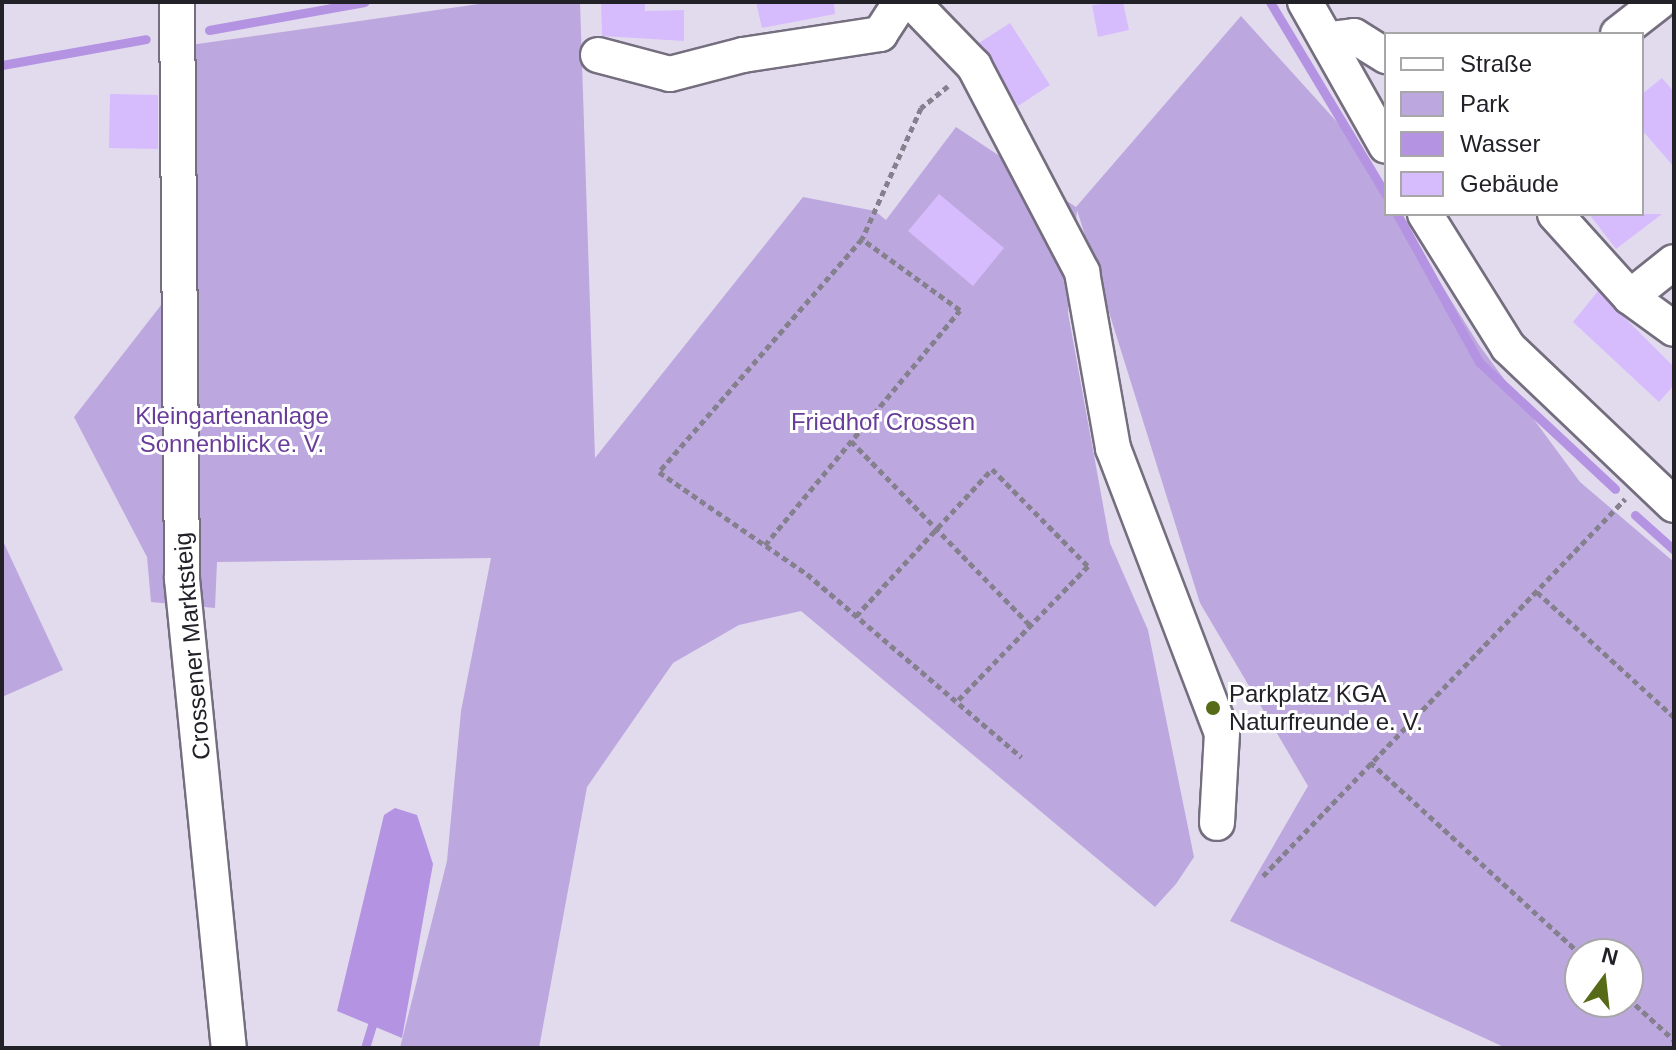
<!DOCTYPE html>
<meta charset="utf-8">
<style>
body{margin:0}
#map{position:relative;width:1676px;height:1050px;overflow:hidden;background:#e2dbee;font-family:Helvetica,sans-serif}
div>[style]{position:absolute}
[style*='--x']{left:calc(var(--x)*1px);top:calc(var(--y)*1px);width:calc(var(--w)*1px);rotate:calc(var(--a)*1deg)}
.green>*{inset:0;background:#bda7df}
.water>*{inset:0;background:#b493e2}
.stream>*{height:9px;margin:-4.5px;padding:0 4.5px;transform-origin:4.5px;border-radius:4.5px;background:#b493e2}
.building>*{inset:0;background:#d6bcfd}
.path>*{height:5px;margin-top:-2.5px;transform-origin:0;background:repeating-linear-gradient(90deg,#85808e 0 6px,transparent 0 10px)}
.roads{filter:drop-shadow(2px 0 #746e7e) drop-shadow(-2px 0 #746e7e) drop-shadow(0 2px #746e7e) drop-shadow(0 -2px #746e7e)}
.minor>*{height:34px;margin:-17px;padding:0 17px;transform-origin:17px;border-radius:17px;background:#fff}
.dots>*{width:22px;height:22px;translate:-50% -50%;box-sizing:border-box;border:4px solid #fff;border-radius:50%}
span{translate:-50% -50%;white-space:nowrap;text-align:center;line-height:1.15;-webkit-text-stroke:6px #fff;paint-order:stroke}
.park-label{font-size:24px;color:#683c99}
.street-label{font-size:24px;color:#232128}
.poi-label{font-size:24px;color:#232128}
.left{translate:0 -50%;text-align:left}
.frame{position:absolute;inset:0;border:4px solid #232128;pointer-events:none}
.legend{position:absolute;left:1384px;top:32px;width:260px;height:184px;box-sizing:border-box;background:#fff;border:2px solid #a7a6a9;margin:0;padding:10px 14px;list-style:none;font-size:24px;color:#232128}
.legend li{display:flex;align-items:center;gap:16px;height:40px}
.legend b{width:40px;border:2px solid #a7a6a9}
.north{position:absolute;left:1564px;top:938px;width:80px;height:80px;box-sizing:border-box;background:#fff;border:2px solid #a7a6a9;border-radius:50%;rotate:15deg;font-size:22px;font-weight:700;line-height:32px;text-align:center;color:#232128}
.north::after{content:'';display:block;margin:auto;width:28px;height:36px;background:#566a18;clip-path:polygon(50% 0,100% 100%,50% 72%,0 100%)}
</style>
<div id="map">
<div class="green">
<i style="clip-path:polygon(evenodd,493px 2px,580px 2px,595px 458px,803px 197px,875px 211px,886px 220px,956px 127px,1076px 207px,1241px 16px,1347px 133px,1386px 196px,1386px 214px,1397px 214px,1479px 345px,1580px 482px,1674px 562px,1674px 1048px,1506px 1048px,1230px 921px,1308px 786px,1200px 603px,1077px 210px,1068px 313px,1110px 543px,1148px 630px,1194px 857px,1176px 884px,1155px 907px,801px 611px,739px 625px,673px 663px,587px 787px,539px 1048px,400px 1048px,447px 861px,461px 711px,491px 558px,217px 562px,215px 608px,151px 602px,147px 557px,74px 417px,165px 300px,190px 45px,493px 2px,1580px 954px,1628px 954px,1628px 1002px,1580px 1002px,1580px 954px)"></i>
<i style="clip-path:polygon(2px 539px,63px 670px,2px 697px)"></i>
</div>
<div class="water">
<i style="clip-path:polygon(395px 808px,417px 815px,433px 864px,402px 1038px,337px 1011px,384px 815px)"></i>
</div>
<div class="stream">
<i style="--x:1270;--y:2;--w:225;--a:59"></i>
<i style="--x:209;--y:30;--w:158;--a:-10.2"></i>
<i style="--x:2;--y:65;--w:146;--a:-10.2"></i>
<i style="--x:1397;--y:214;--w:169;--a:61"></i>
<i style="--x:1479;--y:362;--w:186;--a:43"></i>
<i style="--x:1635;--y:515;--w:52;--a:41.9"></i>
<i style="--x:365;--y:1048;--w:24;--a:-73"></i>
</div>
<div class="building">
<i style="clip-path:polygon(601px 2px,645px 2px,645px 11px,684px 10px,684px 41px,602px 36px)"></i>
<i style="clip-path:polygon(756px 2px,834px 2px,835px 14px,762px 28px)"></i>
<i style="clip-path:polygon(1123px 2px,1129px 30px,1098px 37px,1092px 5px)"></i>
<i style="clip-path:polygon(1010px 23px,1050px 85px,1018px 106px,979px 43px)"></i>
<i style="clip-path:polygon(1662px 78px,1674px 92px,1674px 167px,1642px 130px,1642px 94px)"></i>
<i style="clip-path:polygon(110px 94px,158px 95px,158px 149px,109px 148px)"></i>
<i style="clip-path:polygon(939px 194px,1004px 248px,973px 286px,908px 231px)"></i>
<i style="clip-path:polygon(1589px 214px,1662px 214px,1616px 249px)"></i>
<i style="clip-path:polygon(1598px 291px,1674px 367px,1674px 385px,1659px 402px,1573px 322px)"></i>
</div>
<div class="path">
<i style="--x:948;--y:86;--w:35;--a:141"></i>
<i style="--x:921;--y:108;--w:144;--a:114.2"></i>
<i style="--x:862;--y:239;--w:309;--a:131.1"></i>
<i style="--x:659;--y:472;--w:180;--a:34.6"></i>
<i style="--x:807;--y:574;--w:282;--a:40.5"></i>
<i style="--x:851;--y:441;--w:257;--a:45.8"></i>
<i style="--x:765;--y:545;--w:305;--a:-50.3"></i>
<i style="--x:960;--y:310;--w:121;--a:-144.1"></i>
<i style="--x:1537;--y:592;--w:185;--a:42.4"></i>
<i style="--x:856;--y:616;--w:200;--a:-47.2"></i>
<i style="--x:992;--y:469;--w:136;--a:45.3"></i>
<i style="--x:1088;--y:566;--w:190;--a:134.1"></i>
<i style="--x:1370;--y:762;--w:285;--a:42.4"></i>
<i style="--x:1263;--y:876;--w:523;--a:-46.16"></i>
<i style="--x:1628;--y:998;--w:62;--a:42.4"></i>
</div>
<div class="roads">
<div class="minor">
<i style="--x:177;--y:2;--w:577;--a:89.5"></i>
<i style="--x:182;--y:579;--w:471;--a:84.3"></i>
<i style="--x:912;--y:2;--w:89;--a:45.9"></i>
<i style="--x:974;--y:66;--w:233;--a:62.3"></i>
<i style="--x:1082;--y:272;--w:179;--a:80"></i>
<i style="--x:1113;--y:448;--w:305;--a:69.1"></i>
<i style="--x:1222;--y:733;--w:90;--a:93.2"></i>
<i style="--x:1305;--y:2;--w:165;--a:60.6"></i>
<i style="--x:1618;--y:34;--w:52;--a:-38"></i>
<i style="--x:1330;--y:39;--w:24;--a:-7"></i>
<i style="--x:1354;--y:36;--w:38;--a:32"></i>
<i style="--x:598;--y:55;--w:74;--a:14.8"></i>
<i style="--x:670;--y:74;--w:75;--a:-14.6"></i>
<i style="--x:743;--y:55;--w:139;--a:-8.7"></i>
<i style="--x:880;--y:34;--w:38;--a:-57"></i>
<i style="--x:1425;--y:214;--w:157;--a:58"></i>
<i style="--x:1508;--y:347;--w:229;--a:43.6"></i>
<i style="--x:1555;--y:214;--w:112;--a:47.9"></i>
<i style="--x:1630;--y:297;--w:54;--a:36"></i>
<i style="--x:1630;--y:297;--w:56;--a:-38.5"></i>
</div>
</div>
<div class="dots">
<i style="left:1213px;top:708px;background:#566a18"></i>
</div>
<div class="park-label">
<span style="left:232px;top:430px">Kleingartenanlage<br>Sonnenblick e. V.</span>
<span style="left:883px;top:422px">Friedhof Crossen</span>
</div>
<div class="street-label">
<span style="left:192px;top:646px;rotate:-95deg">Crossener Marktsteig</span>
</div>
<div class="poi-label">
<span class="left" style="left:1229px;top:708px">Parkplatz KGA<br>Naturfreunde e. V.</span>
</div>
<div class="frame"></div>
<ul class="legend">
<li><b style="height:10px;background:#fff"></b>Straße</li>
<li><b style="height:22px;background:#bda7df"></b>Park</li>
<li><b style="height:22px;background:#b493e2"></b>Wasser</li>
<li><b style="height:22px;background:#d6bcfd"></b>Gebäude</li>
</ul>
<div class="north">N</div>
</div>
